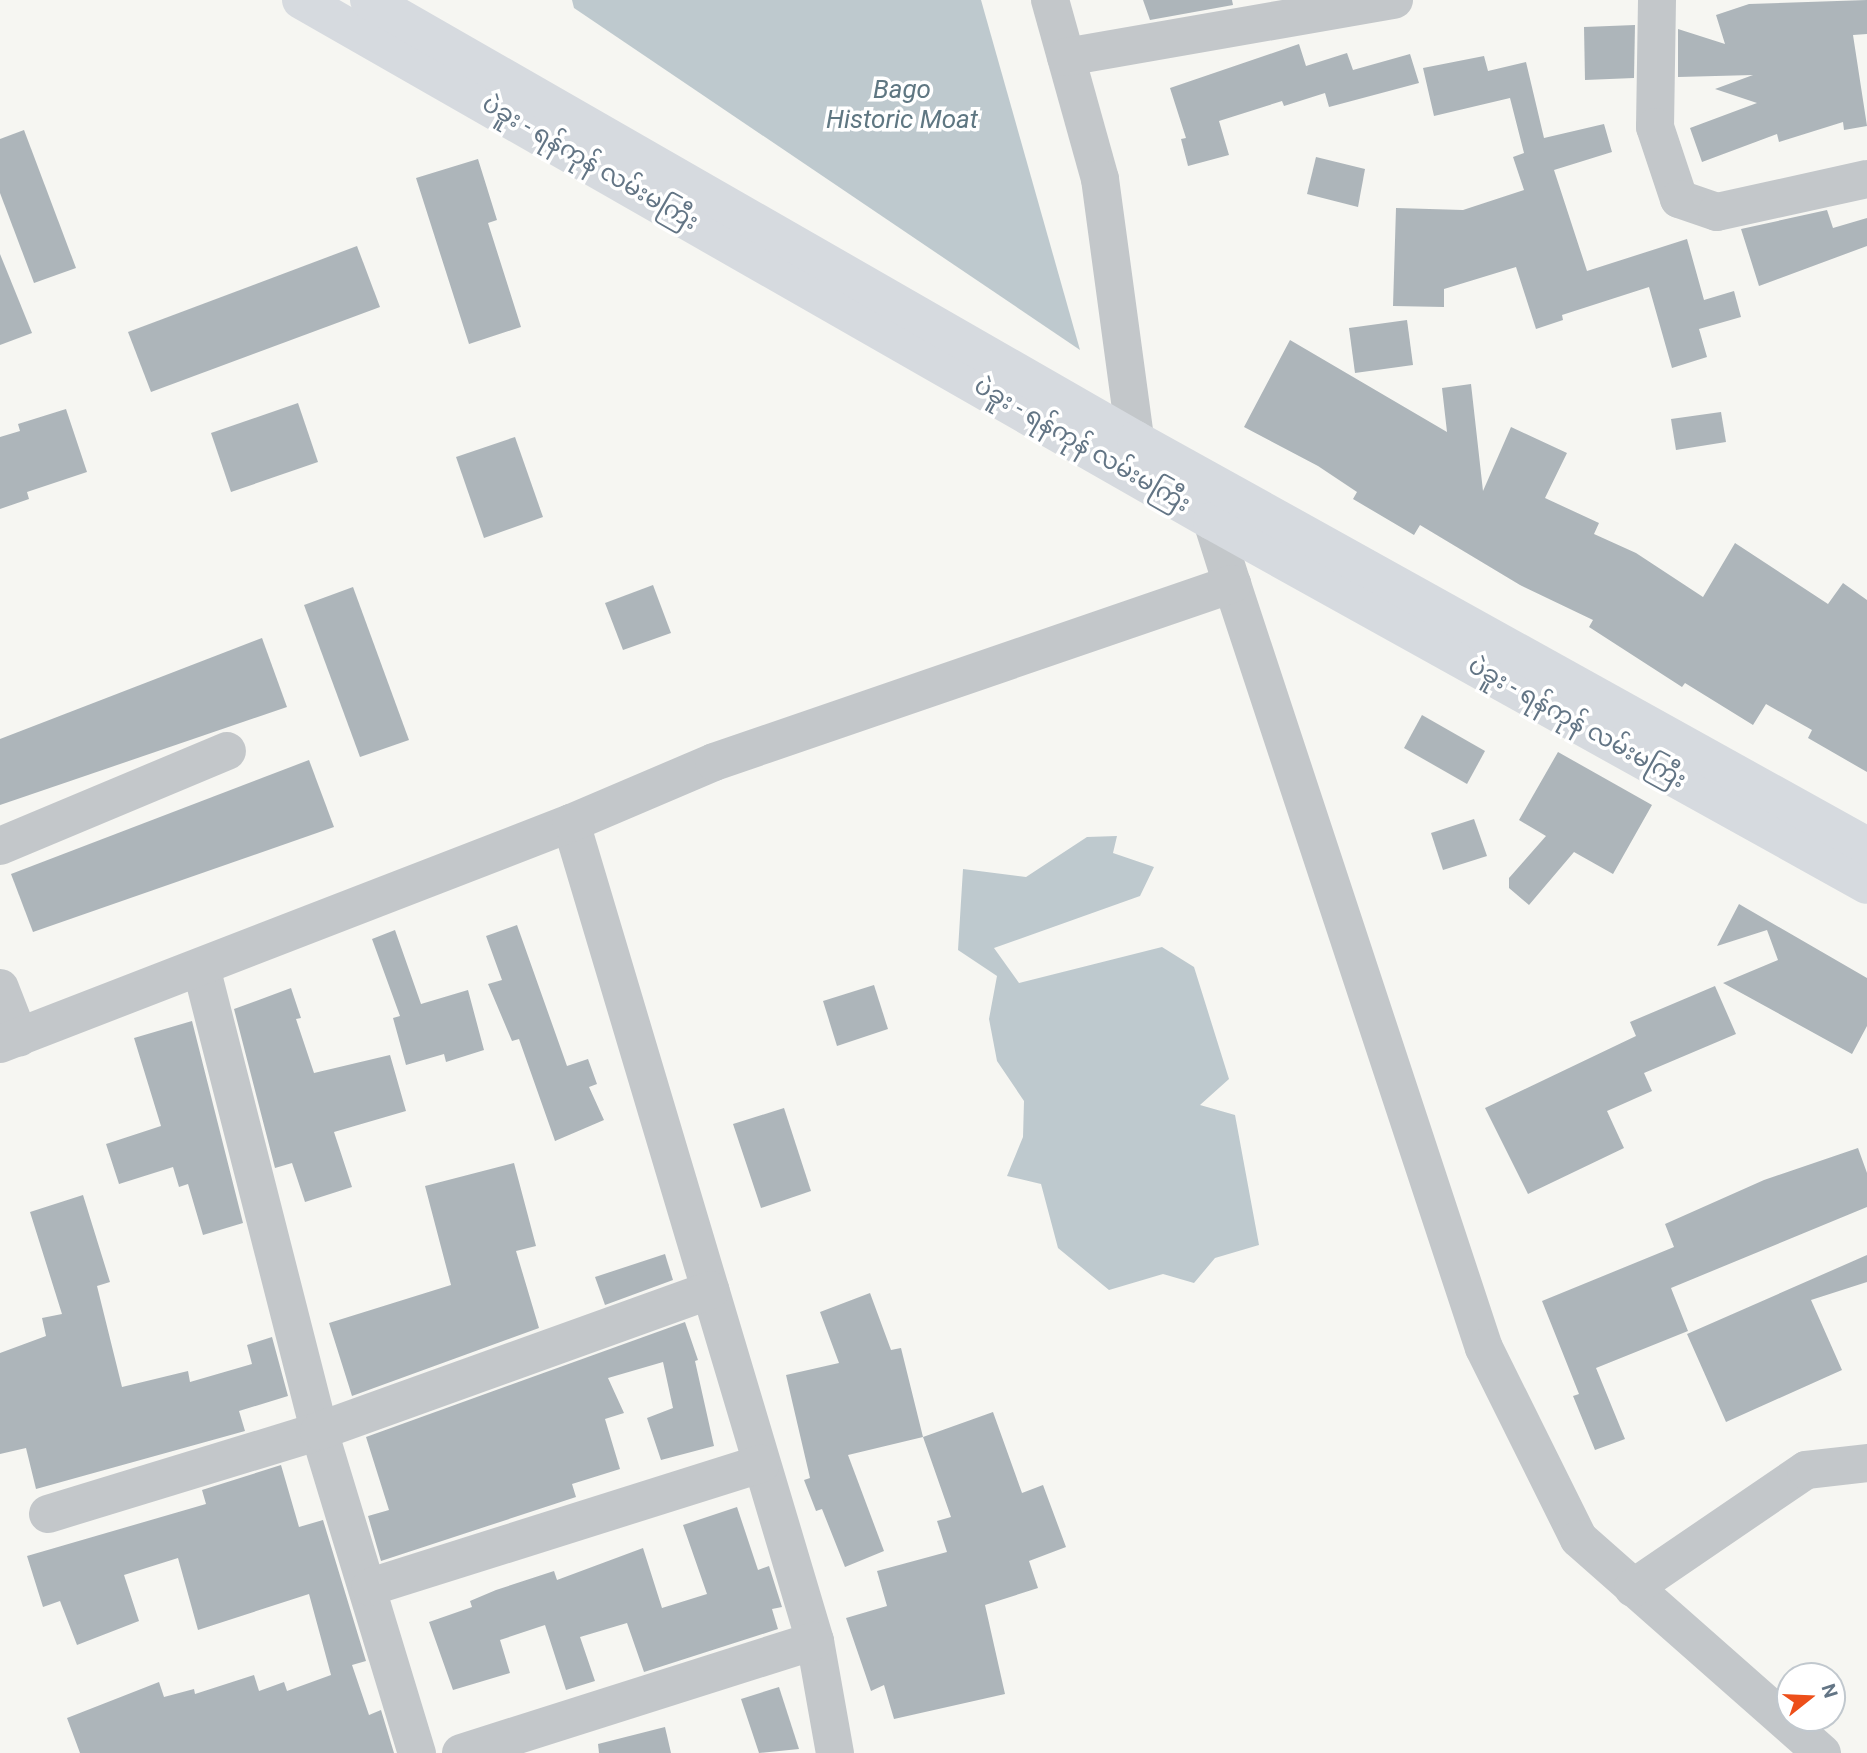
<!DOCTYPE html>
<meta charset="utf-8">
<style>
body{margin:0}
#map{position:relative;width:1867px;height:1753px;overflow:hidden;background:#f6f6f2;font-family:Roboto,"Noto Sans Myanmar",sans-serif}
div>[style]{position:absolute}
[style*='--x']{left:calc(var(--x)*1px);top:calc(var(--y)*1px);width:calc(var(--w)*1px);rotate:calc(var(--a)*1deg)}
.water>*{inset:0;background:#bec9ce}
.building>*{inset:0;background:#adb5ba}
.minor>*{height:38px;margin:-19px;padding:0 19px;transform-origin:19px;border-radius:19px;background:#c3c7ca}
.highway>*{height:38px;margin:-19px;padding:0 19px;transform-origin:19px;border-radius:19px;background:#d6dadf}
span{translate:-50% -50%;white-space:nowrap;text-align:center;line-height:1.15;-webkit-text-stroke:7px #fff;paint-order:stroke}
.street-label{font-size:24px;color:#637585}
.water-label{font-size:26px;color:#5f7782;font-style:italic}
.north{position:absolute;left:1776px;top:1662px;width:70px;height:70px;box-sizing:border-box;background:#fff;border:2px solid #c1c8ce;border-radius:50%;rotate:72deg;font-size:19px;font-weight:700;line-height:28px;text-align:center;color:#637585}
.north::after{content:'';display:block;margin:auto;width:24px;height:32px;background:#ed4f1a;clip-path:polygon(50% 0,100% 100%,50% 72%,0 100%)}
</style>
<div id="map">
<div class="water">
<i style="clip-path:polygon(572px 0,981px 0,1080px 350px,574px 8px)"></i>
<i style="clip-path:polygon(1117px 836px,1113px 853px,1154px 867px,1140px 896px,994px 948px,1019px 983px,1162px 947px,1194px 967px,1229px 1079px,1200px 1105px,1235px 1115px,1259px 1245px,1215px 1258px,1194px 1283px,1163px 1274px,1109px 1290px,1058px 1248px,1041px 1184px,1007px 1176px,1023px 1137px,1024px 1101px,997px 1061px,989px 1019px,997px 976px,958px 950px,963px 869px,1026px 877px,1087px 837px)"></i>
</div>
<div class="building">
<i style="clip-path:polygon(1143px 0,1232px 0,1233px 5px,1150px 20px)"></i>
<i style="clip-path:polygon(1867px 0,1867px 34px,1853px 35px,1867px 126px,1844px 130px,1843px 122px,1779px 142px,1777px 134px,1702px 162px,1690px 128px,1757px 103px,1715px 89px,1753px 75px,1678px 77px,1678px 29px,1725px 44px,1716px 15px,1749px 4px)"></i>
<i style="clip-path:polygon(1635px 25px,1634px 78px,1585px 80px,1584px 27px)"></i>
<i style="clip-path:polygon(1299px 44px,1306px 66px,1347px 53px,1353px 70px,1410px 54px,1419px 83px,1329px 107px,1325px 93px,1284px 106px,1282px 101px,1219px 121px,1229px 155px,1188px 166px,1181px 139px,1186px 138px,1170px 88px)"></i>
<i style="clip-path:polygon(1484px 56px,1488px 71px,1526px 62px,1544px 138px,1604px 124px,1612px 152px,1554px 170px,1587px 271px,1687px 239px,1704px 300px,1734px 291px,1741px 317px,1699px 329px,1707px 357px,1672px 368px,1649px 287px,1562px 315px,1563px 320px,1536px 329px,1516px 267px,1444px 289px,1444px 307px,1393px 306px,1396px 208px,1463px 210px,1524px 190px,1513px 157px,1524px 153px,1510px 98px,1434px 116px,1423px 68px)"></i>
<i style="clip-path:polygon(24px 130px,76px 268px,34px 283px,0 193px,0 139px)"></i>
<i style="clip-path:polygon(1316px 157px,1365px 169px,1358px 207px,1307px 194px)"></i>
<i style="clip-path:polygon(478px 159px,497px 220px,488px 223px,521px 327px,469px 344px,416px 178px)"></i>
<i style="clip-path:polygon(1827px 210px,1833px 228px,1867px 218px,1867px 246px,1759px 286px,1741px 229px)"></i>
<i style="clip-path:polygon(357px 246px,380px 307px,151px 392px,128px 332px)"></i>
<i style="clip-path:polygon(0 254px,32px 333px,0 345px)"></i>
<i style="clip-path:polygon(1407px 320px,1413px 365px,1355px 373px,1349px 328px)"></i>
<i style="clip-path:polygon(1290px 340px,1447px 432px,1442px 388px,1471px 384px,1483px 491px,1511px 427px,1567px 453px,1545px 498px,1599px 523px,1594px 534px,1636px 553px,1703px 597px,1735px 543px,1828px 604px,1843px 583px,1867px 600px,1867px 772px,1808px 738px,1812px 730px,1766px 704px,1753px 725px,1685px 683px,1682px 687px,1589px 627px,1593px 620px,1520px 585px,1420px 525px,1414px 535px,1353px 499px,1357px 492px,1318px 466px,1244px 427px)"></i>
<i style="clip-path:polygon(298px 403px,318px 462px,231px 492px,211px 433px)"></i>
<i style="clip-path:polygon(66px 409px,87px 472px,27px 492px,29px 499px,0 509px,0 437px,20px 431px,18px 424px)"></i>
<i style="clip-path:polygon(1721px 412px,1726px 442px,1676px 450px,1671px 419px)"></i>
<i style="clip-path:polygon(515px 437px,543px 517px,484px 538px,456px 457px)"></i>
<i style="clip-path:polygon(653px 585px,671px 633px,623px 650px,605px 603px)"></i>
<i style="clip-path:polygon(353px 587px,409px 740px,360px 757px,304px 605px)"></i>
<i style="clip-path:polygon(262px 638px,287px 707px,0 805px,0 739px)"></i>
<i style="clip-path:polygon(1422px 715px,1485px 751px,1467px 784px,1404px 748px)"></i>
<i style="clip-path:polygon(1558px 752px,1652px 805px,1613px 874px,1574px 852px,1529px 905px,1509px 888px,1509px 878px,1546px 836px,1519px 820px)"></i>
<i style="clip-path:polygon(309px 760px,334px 827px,33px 932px,11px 874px)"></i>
<i style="clip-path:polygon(1474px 819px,1487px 856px,1443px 870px,1431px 833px)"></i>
<i style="clip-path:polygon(1739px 904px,1867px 978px,1867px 1026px,1852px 1054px,1723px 983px,1778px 960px,1767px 930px,1717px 946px)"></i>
<i style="clip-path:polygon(517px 925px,567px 1066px,588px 1059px,597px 1084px,589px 1087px,604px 1120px,555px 1141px,519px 1039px,512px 1041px,488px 984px,502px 980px,486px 936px)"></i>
<i style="clip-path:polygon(395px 930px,421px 1004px,468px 990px,484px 1050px,446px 1062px,444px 1054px,406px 1065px,393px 1018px,400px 1016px,372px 939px)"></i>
<i style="clip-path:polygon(874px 985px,888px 1029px,837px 1046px,823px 1001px)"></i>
<i style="clip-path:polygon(1715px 986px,1736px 1034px,1644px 1073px,1652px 1091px,1607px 1111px,1624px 1148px,1528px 1194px,1485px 1108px,1636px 1036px,1630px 1022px)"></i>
<i style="clip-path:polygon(291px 988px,301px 1018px,296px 1019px,314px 1073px,390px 1055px,406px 1111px,334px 1132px,352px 1187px,305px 1202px,292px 1163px,275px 1168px,234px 1009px)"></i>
<i style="clip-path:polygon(192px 1021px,243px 1223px,203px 1235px,188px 1184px,179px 1187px,173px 1167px,119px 1184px,106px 1144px,161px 1126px,134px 1038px)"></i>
<i style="clip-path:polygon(784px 1108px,811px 1191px,761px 1208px,733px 1124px)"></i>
<i style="clip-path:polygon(1858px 1148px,1867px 1173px,1867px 1207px,1671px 1288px,1688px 1331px,1596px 1368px,1625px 1439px,1595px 1450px,1573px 1396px,1579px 1394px,1542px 1301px,1674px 1247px,1665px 1224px,1764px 1180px)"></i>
<i style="clip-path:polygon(514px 1163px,536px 1246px,516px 1251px,539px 1328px,352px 1396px,329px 1323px,451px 1285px,425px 1186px)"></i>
<i style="clip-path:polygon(83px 1195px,110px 1282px,97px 1286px,122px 1387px,188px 1371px,190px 1382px,252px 1364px,247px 1345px,272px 1337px,288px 1396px,239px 1411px,245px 1431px,36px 1489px,26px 1448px,0 1454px,0 1353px,46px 1336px,42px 1318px,62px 1314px,30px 1212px)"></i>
<i style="clip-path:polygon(665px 1254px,673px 1280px,605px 1305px,595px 1277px)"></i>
<i style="clip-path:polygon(1867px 1255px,1867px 1282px,1811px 1300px,1842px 1370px,1726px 1422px,1687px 1334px)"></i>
<i style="clip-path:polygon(870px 1293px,891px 1350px,901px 1348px,923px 1437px,848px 1455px,884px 1551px,845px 1567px,822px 1509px,816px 1511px,804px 1480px,810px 1478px,786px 1375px,839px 1363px,820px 1312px)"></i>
<i style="clip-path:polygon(685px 1322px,698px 1360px,695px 1361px,714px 1446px,661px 1460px,647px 1418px,673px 1408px,663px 1362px,608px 1378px,624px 1413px,605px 1419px,620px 1469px,572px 1484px,576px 1497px,381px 1561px,368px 1516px,389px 1510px,366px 1437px)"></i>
<i style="clip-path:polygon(993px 1412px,1022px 1493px,1043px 1485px,1066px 1547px,1029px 1561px,1038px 1588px,985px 1605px,1005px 1694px,894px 1719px,884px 1685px,871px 1691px,846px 1618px,887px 1606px,877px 1571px,947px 1552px,937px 1521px,951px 1517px,923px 1437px)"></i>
<i style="clip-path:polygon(281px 1465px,299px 1527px,323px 1520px,366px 1661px,352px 1665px,369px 1715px,381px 1710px,394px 1753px,80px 1753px,67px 1718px,159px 1682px,164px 1697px,194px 1689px,195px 1694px,254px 1675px,259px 1691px,284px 1682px,287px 1691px,331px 1675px,309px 1594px,198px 1630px,178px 1558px,124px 1575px,139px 1621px,77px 1645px,60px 1601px,43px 1607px,27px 1556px,206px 1504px,202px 1490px)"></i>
<i style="clip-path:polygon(737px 1507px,758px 1570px,769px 1566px,782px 1607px,772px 1609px,778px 1629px,644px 1672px,627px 1623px,580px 1637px,595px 1681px,566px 1690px,545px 1625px,500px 1640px,510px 1673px,453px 1690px,429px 1622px,472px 1607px,470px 1601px,496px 1590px,554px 1571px,557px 1580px,643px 1548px,662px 1608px,707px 1594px,683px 1525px)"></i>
<i style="clip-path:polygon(779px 1687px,799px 1749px,759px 1753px,741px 1699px)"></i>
<i style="clip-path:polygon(665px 1727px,671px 1753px,599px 1753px,598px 1744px)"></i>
</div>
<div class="minor">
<i style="--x:1050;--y:0;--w:186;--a:74.4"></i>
<i style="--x:1100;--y:179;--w:292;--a:82.3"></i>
<i style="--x:1657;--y:0;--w:127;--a:90.9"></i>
<i style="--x:1655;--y:127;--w:76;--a:71.6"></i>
<i style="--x:1679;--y:199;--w:40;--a:18.9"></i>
<i style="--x:1717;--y:212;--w:154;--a:-12.4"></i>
<i style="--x:1066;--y:57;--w:333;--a:-9.9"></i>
<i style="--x:1210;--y:496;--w:25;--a:85"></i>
<i style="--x:1212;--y:521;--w:66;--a:72.4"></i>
<i style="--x:1232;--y:584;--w:804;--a:71.75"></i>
<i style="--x:1484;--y:1348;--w:213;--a:63.6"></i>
<i style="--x:1579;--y:1539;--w:324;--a:41.4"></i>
<i style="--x:571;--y:823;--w:854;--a:73.39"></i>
<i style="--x:815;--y:1641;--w:114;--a:79.9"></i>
<i style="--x:0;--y:846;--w:246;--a:-22.7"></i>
<i style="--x:201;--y:967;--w:479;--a:75.7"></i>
<i style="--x:319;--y:1431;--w:337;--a:73.1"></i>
<i style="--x:0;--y:988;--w:53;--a:68.8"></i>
<i style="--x:0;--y:1044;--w:612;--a:-21.16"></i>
<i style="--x:571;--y:823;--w:155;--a:-23.1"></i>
<i style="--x:714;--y:762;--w:548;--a:-18.96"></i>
<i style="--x:48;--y:1514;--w:283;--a:-17"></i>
<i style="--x:319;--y:1431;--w:416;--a:-19.8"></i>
<i style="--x:370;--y:1587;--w:410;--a:-17.5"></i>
<i style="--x:1633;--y:1588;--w:209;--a:-34.3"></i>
<i style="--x:1806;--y:1470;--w:61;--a:-6.5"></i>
<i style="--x:461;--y:1753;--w:371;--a:-17.6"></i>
</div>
<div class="highway">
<i style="--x:301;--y:0;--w:1049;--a:29.77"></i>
<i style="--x:1212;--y:521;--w:749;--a:29.06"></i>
<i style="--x:369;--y:0;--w:884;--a:29.84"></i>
<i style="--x:1136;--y:440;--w:836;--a:29.05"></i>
</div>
<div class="street-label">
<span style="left:590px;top:163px;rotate:30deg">ပဲခူး - ရန်ကုန် လမ်းမကြီး</span>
<span style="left:1082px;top:445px;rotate:30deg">ပဲခူး - ရန်ကုန် လမ်းမကြီး</span>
<span style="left:1577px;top:723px;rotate:29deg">ပဲခူး - ရန်ကုန် လမ်းမကြီး</span>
</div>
<div class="water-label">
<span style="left:902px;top:105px">Bago<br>Historic Moat</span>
</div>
<div class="north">N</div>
</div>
